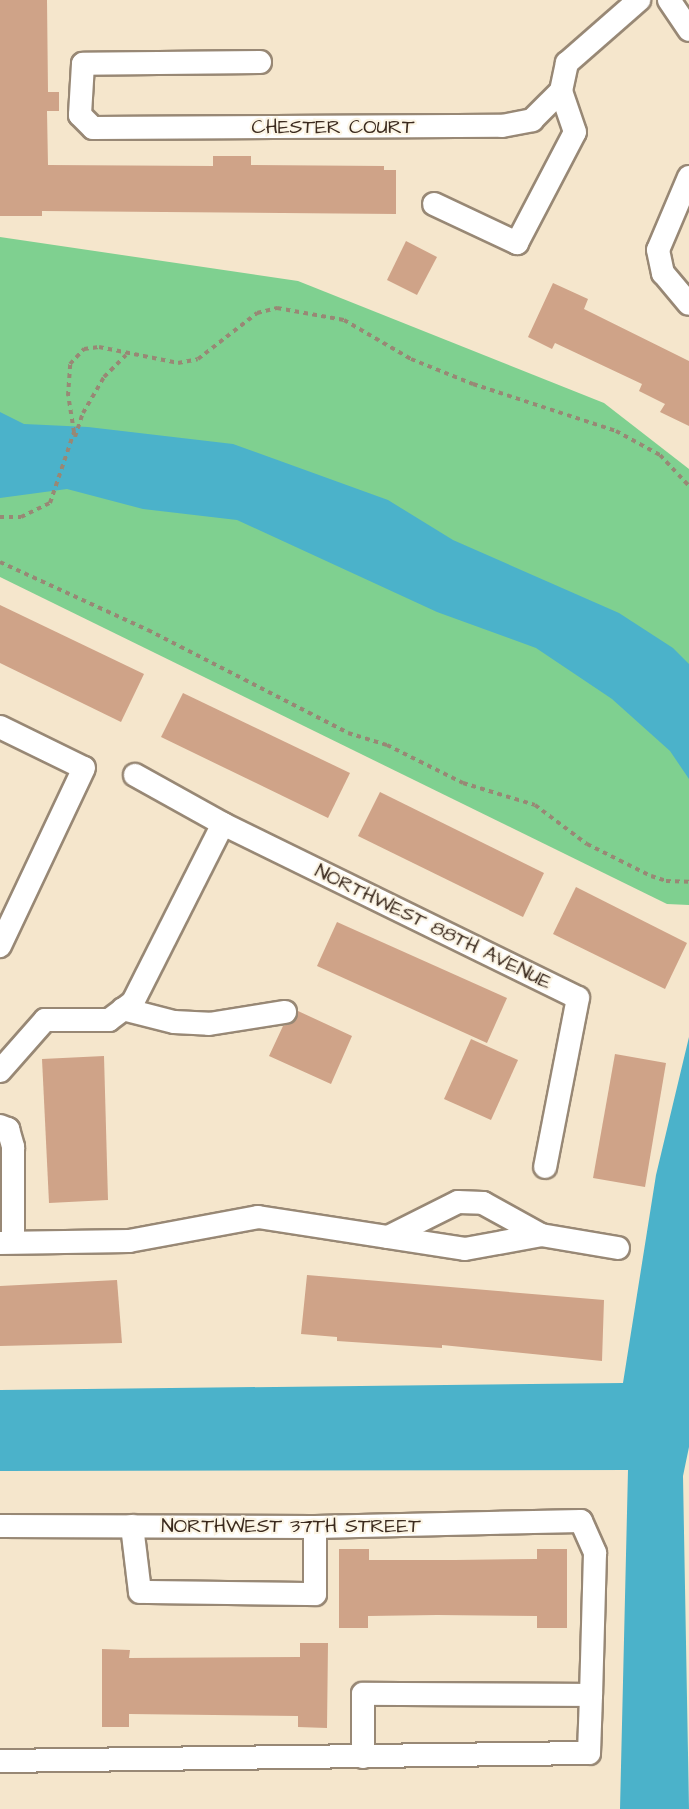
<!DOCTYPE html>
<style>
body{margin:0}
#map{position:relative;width:689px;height:1809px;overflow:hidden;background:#f5e6cc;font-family:"Architects Daughter",sans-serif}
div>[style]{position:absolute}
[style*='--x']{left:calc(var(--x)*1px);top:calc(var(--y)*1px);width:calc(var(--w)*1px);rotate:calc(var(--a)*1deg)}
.green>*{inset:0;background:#7fd090}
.water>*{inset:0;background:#4bb2ca}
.building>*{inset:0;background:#cfa388}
.path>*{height:4px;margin-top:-2px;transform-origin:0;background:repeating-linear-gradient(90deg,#988875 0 4.5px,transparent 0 9px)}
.roads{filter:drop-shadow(2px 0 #988875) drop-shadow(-2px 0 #988875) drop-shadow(0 2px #988875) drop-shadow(0 -2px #988875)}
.minor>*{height:22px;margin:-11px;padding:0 11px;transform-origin:11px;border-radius:11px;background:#fff}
span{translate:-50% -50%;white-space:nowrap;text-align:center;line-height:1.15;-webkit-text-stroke:4.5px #fcf5e5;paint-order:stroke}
.street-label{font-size:20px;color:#3b2a1e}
</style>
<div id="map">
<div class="green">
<i style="clip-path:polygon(0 237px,298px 281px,604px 403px,689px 469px,689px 905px,667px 904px,0 577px)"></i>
</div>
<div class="water">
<i style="clip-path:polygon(0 412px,24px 424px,88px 427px,233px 444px,388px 500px,453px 540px,619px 613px,673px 648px,689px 664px,689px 779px,670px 751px,612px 699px,536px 648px,437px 612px,237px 520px,143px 509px,67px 489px,0 498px)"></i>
<i style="clip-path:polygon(689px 1037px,689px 1447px,683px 1476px,689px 1809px,620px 1809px,628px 1470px,0 1471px,0 1390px,623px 1383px,656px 1175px)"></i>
</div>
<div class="building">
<i style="clip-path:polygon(0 0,47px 0,48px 92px,59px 92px,59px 111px,47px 111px,48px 165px,213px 166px,213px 156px,251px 156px,251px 165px,384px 166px,384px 170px,396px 170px,396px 214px,42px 211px,42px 216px,0 216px)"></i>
<i style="clip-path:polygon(406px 241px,437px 257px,417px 295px,387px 280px)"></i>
<i style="clip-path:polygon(553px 283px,588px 299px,584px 309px,689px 361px,689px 426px,660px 412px,665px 404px,639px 391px,642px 384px,555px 343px,552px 349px,528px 337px)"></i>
<i style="clip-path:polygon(0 605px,144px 674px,121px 722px,0 663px)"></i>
<i style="clip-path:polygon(183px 693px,350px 773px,328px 818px,161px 737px)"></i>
<i style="clip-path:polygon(380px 792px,544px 873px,523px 917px,358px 836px)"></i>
<i style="clip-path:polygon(576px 887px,687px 943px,665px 989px,553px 934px)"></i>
<i style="clip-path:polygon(337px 922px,507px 998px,487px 1043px,317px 966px)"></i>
<i style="clip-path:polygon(298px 1011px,352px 1036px,331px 1084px,269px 1056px,283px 1026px,294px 1022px)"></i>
<i style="clip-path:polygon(471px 1039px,518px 1060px,491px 1120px,444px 1099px)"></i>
<i style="clip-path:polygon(615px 1054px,666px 1063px,645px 1187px,593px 1178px)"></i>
<i style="clip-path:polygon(104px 1056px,108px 1200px,49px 1203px,42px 1059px)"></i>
<i style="clip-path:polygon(307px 1275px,604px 1300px,602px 1361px,442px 1345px,442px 1348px,337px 1341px,337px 1337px,301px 1334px)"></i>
<i style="clip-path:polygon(117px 1280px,122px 1343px,0 1346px,0 1286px)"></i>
<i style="clip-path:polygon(339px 1549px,369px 1549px,369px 1560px,455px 1560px,537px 1559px,537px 1549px,567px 1549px,567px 1628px,537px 1628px,537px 1616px,437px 1615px,368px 1616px,368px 1628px,339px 1628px)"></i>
<i style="clip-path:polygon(300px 1643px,328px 1643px,327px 1728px,298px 1727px,298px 1716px,129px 1714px,129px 1727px,102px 1727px,102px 1649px,130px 1650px,129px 1658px,300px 1657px)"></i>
</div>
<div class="path">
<i style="--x:75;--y:437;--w:25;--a:-72"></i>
<i style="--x:83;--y:413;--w:42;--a:-59.7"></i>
<i style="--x:104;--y:377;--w:31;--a:-45"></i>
<i style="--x:0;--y:517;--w:21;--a:0"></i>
<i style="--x:21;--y:517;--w:32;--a:-26"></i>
<i style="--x:50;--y:503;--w:75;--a:-71.3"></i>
<i style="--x:74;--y:432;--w:36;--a:-99"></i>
<i style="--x:68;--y:396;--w:32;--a:-86"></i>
<i style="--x:70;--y:364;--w:21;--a:-47"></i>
<i style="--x:84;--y:349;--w:15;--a:-8"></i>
<i style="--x:99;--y:347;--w:81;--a:11.4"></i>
<i style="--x:178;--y:363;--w:20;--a:-11"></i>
<i style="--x:198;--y:359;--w:75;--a:-37.9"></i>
<i style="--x:257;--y:313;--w:21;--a:-14"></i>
<i style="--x:277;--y:308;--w:68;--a:10.2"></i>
<i style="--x:344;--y:320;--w:78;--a:30.2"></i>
<i style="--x:411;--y:359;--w:67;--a:22"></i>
<i style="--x:473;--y:384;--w:151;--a:18.2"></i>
<i style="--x:616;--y:431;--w:50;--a:28.6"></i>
<i style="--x:660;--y:455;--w:42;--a:46.9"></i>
<i style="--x:0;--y:562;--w:163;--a:24.7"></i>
<i style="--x:148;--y:630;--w:225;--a:27.2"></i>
<i style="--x:348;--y:733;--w:41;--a:17.1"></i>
<i style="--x:387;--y:745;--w:85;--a:26.6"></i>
<i style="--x:463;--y:783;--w:75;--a:17"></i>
<i style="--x:535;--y:805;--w:65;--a:36.9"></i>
<i style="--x:587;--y:844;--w:72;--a:26.6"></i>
<i style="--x:651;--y:876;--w:16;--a:18"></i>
<i style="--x:666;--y:881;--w:23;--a:2"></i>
</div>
<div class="roads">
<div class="minor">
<i style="--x:669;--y:0;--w:36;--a:56"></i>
<i style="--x:260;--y:62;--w:177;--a:179.4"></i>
<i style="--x:83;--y:64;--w:51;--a:93.4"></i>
<i style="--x:80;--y:115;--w:18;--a:45"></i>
<i style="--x:93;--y:128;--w:409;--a:-0.3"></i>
<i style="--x:502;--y:126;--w:31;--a:-11"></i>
<i style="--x:532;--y:120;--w:41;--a:-45"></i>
<i style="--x:689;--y:177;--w:79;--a:113"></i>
<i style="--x:658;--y:250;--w:24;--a:78"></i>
<i style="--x:663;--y:273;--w:40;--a:50"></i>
<i style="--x:434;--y:204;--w:92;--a:25.2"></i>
<i style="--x:517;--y:243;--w:125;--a:-62.4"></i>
<i style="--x:575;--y:132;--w:43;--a:-108.9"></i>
<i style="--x:561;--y:91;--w:29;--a:-78"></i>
<i style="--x:567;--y:63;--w:96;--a:-41.2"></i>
<i style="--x:0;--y:727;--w:93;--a:26"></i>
<i style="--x:84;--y:768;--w:197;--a:115.3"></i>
<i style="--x:135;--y:775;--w:101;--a:29.1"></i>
<i style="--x:223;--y:824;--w:395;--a:26.1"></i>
<i style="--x:578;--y:998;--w:172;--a:101"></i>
<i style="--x:123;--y:1009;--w:53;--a:14.3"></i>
<i style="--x:174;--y:1022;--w:35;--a:3"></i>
<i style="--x:209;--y:1024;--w:77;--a:-9"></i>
<i style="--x:0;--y:1071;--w:68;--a:-48.6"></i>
<i style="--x:45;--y:1020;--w:64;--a:0"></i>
<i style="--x:109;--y:1020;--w:30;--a:-37"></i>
<i style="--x:133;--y:1002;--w:199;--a:-63.2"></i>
<i style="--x:0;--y:1126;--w:9;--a:21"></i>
<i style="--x:8;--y:1129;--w:19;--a:74"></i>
<i style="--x:13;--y:1147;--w:94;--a:90"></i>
<i style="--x:388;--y:1237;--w:78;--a:-26.6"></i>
<i style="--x:458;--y:1202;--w:25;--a:2"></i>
<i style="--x:483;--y:1203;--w:66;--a:28.9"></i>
<i style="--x:0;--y:1243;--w:129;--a:-0.9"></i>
<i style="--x:129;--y:1241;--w:131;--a:-10.5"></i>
<i style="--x:258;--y:1217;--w:209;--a:8.8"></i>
<i style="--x:465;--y:1249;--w:77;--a:-10.4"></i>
<i style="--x:541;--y:1235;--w:78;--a:9.6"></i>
<i style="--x:0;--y:1526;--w:315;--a:0.2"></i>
<i style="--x:315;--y:1527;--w:266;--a:-1.3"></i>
<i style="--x:581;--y:1521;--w:35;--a:66"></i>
<i style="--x:595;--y:1553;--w:142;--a:91.6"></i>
<i style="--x:591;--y:1695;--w:228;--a:-179.7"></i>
<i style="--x:363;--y:1694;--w:63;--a:90"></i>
<i style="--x:132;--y:1526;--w:66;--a:83.1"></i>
<i style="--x:140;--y:1592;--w:175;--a:0.7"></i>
<i style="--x:315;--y:1594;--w:67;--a:-90"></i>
<i style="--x:0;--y:1761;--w:589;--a:-0.78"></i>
<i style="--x:589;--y:1753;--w:58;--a:-88"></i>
</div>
</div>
<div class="street-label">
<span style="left:333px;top:127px">CHESTER COURT</span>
<span style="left:433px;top:927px;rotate:26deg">NORTHWEST 88TH AVENUE</span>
<span style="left:291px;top:1526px">NORTHWEST 37TH STREET</span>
</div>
</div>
